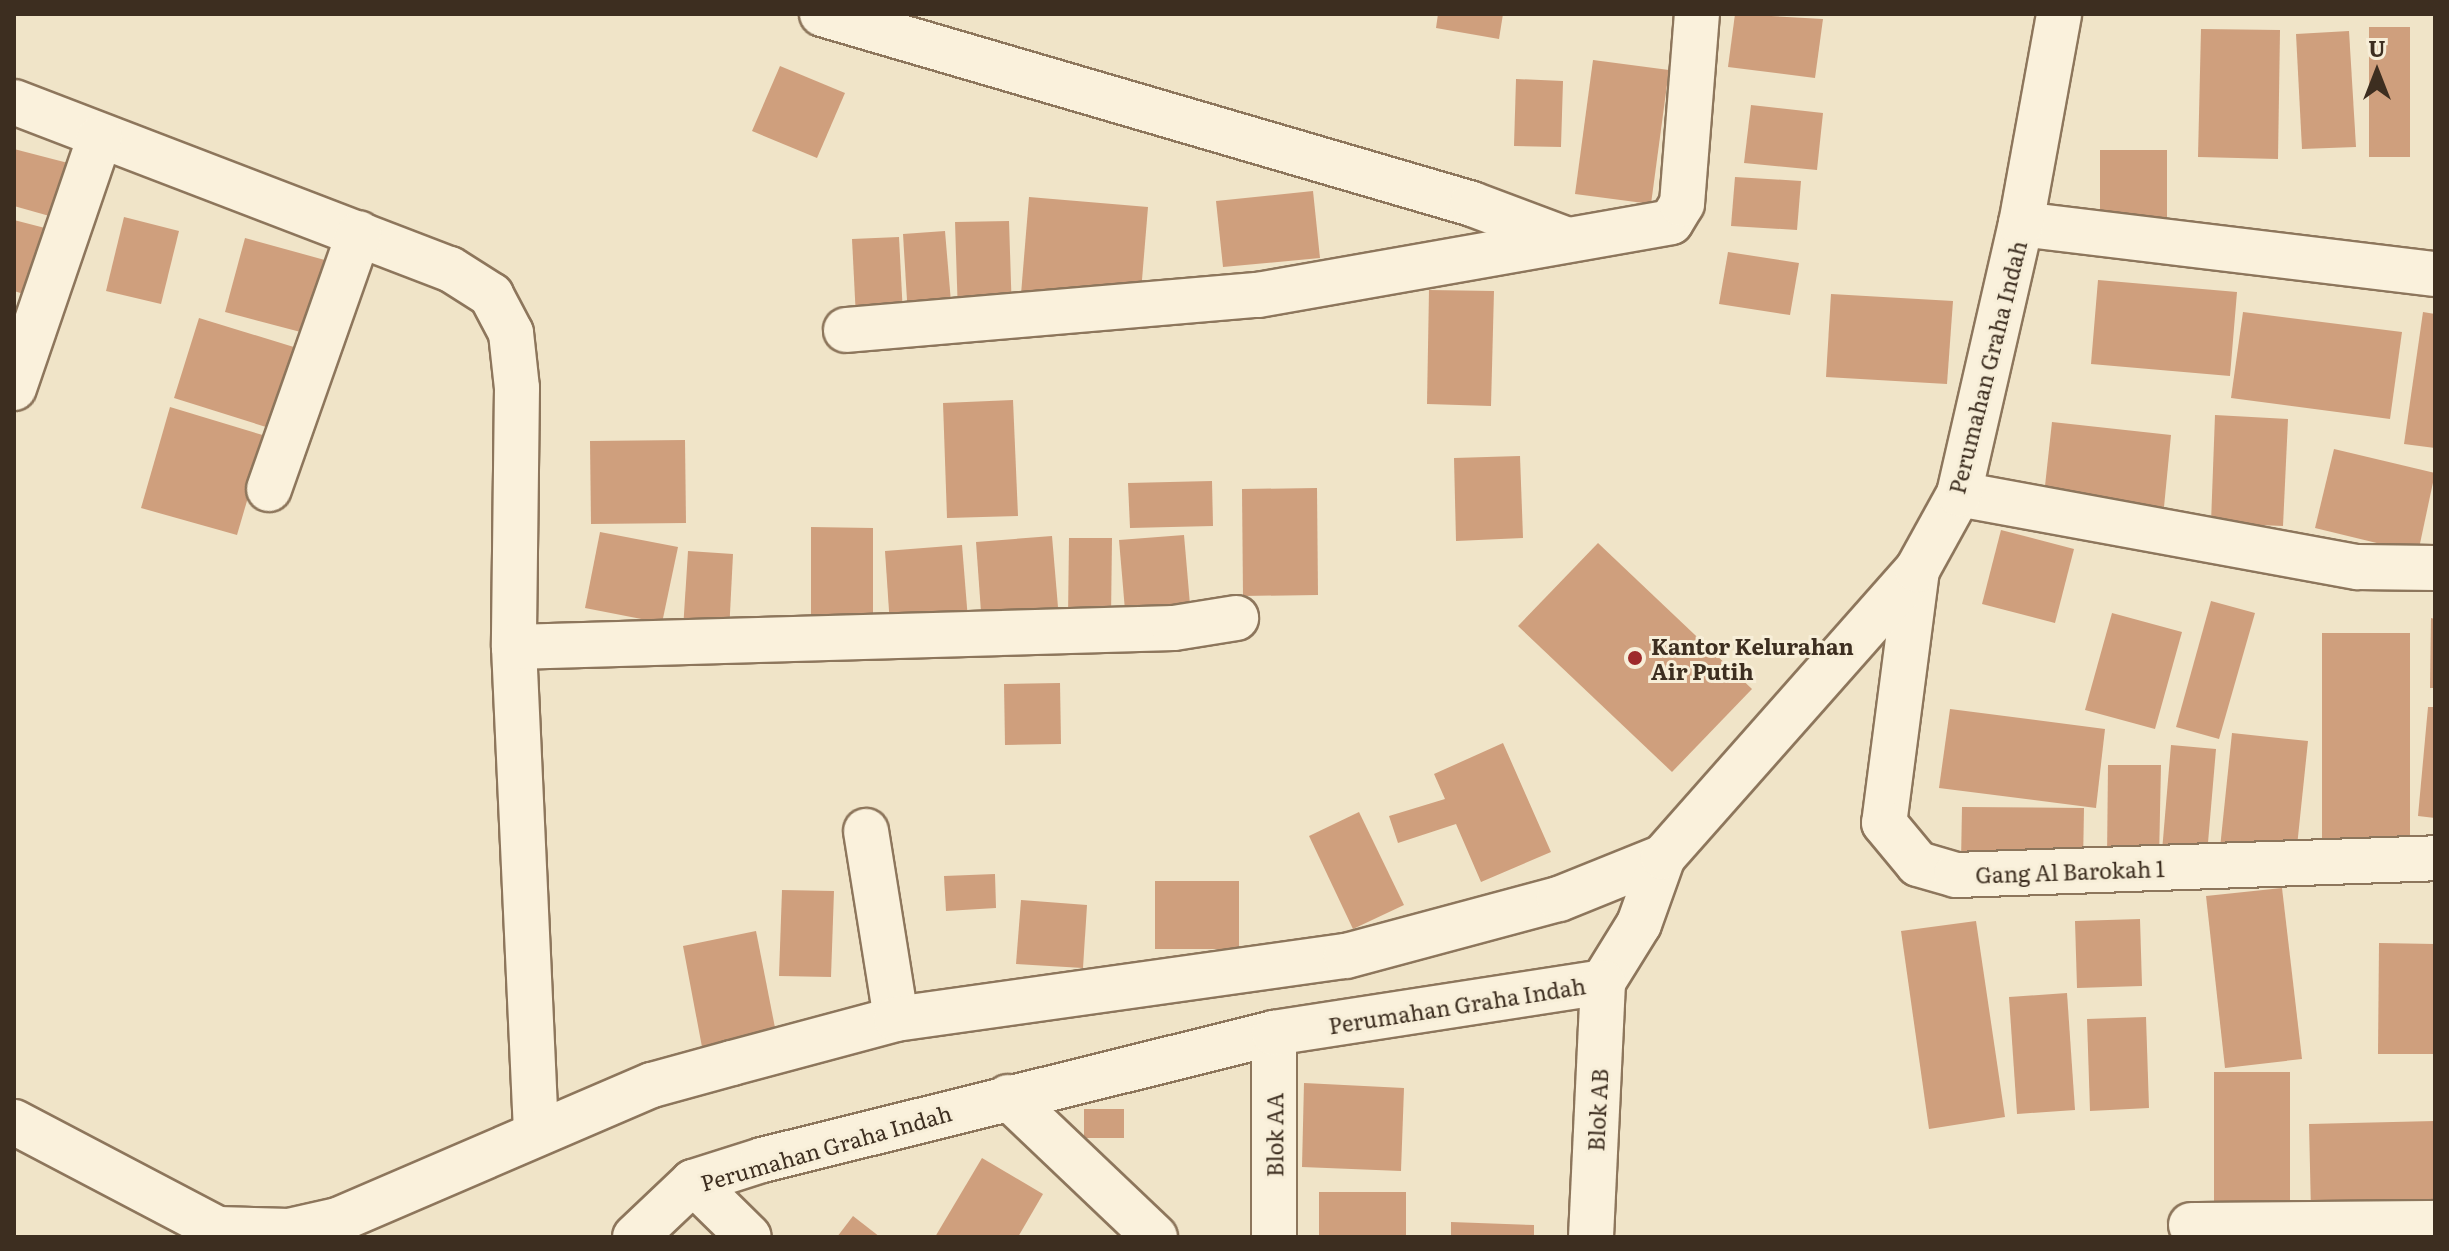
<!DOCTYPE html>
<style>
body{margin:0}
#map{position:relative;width:2449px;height:1251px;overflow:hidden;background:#f0e4c8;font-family:Literata,serif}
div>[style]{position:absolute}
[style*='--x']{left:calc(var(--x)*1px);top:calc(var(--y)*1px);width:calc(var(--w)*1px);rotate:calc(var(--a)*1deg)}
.building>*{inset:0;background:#cf9f7d}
.roads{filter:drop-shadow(2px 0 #8d765c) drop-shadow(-2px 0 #8d765c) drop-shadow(0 2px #8d765c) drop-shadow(0 -2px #8d765c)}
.street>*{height:44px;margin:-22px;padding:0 22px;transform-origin:22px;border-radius:22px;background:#faf1dc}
.dots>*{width:22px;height:22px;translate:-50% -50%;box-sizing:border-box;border:4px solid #f7eed8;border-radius:50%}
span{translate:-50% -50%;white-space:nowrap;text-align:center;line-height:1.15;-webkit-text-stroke:6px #f7eed8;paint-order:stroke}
.street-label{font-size:22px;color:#3d2e20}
.poi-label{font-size:22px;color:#3d2e20;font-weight:700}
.left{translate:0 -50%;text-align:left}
.frame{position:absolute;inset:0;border:16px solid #3d2e20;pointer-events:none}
.north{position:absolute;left:2337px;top:32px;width:80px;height:80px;-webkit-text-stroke:6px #f7eed8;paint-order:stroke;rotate:0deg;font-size:22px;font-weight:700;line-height:32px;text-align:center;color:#3d2e20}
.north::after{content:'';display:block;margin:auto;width:28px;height:36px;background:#3d2e20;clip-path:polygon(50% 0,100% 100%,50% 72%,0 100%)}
</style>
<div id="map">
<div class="building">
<i style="clip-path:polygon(1438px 14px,1503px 14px,1499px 39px,1436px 28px)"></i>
<i style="clip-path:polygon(1735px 14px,1823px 19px,1815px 78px,1728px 67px)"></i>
<i style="clip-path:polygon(2369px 27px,2410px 27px,2410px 157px,2369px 157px)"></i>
<i style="clip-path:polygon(2201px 29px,2280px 30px,2278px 159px,2198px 157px)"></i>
<i style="clip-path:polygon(2349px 31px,2356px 147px,2302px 149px,2296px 34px)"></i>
<i style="clip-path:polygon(1593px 60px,1669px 70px,1651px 204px,1575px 194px)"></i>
<i style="clip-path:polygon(780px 66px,845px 93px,817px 158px,752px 131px)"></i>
<i style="clip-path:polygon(1516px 79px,1563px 81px,1561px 147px,1514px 146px)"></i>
<i style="clip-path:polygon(1751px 105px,1823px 113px,1817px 170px,1744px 163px)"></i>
<i style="clip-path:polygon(14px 149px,68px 163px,53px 217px,14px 206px)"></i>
<i style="clip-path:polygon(2100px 150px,2167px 150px,2167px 223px,2100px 223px)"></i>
<i style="clip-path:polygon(1735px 177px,1801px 181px,1797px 230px,1731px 226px)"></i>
<i style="clip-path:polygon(1313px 191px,1320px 258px,1223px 267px,1216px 201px)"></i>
<i style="clip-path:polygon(1029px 197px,1148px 207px,1140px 304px,1021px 294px)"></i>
<i style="clip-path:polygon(124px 217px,179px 231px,161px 304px,106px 291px)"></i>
<i style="clip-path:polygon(14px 220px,45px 228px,27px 295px,14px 291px)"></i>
<i style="clip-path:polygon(1009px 221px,1012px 314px,958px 315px,955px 222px)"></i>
<i style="clip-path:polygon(945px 231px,952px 314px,908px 317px,903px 234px)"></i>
<i style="clip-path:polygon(899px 237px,903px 315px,856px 318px,852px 239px)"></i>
<i style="clip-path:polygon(245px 238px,332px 262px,312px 335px,225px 312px)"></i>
<i style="clip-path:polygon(1728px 252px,1799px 263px,1790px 315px,1719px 304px)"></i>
<i style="clip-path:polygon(2098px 280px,2237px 292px,2230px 376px,2091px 364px)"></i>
<i style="clip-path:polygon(1429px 290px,1494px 291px,1491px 406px,1427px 404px)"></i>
<i style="clip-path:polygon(1831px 294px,1953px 301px,1947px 384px,1826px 377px)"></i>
<i style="clip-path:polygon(2243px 312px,2402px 332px,2390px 419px,2231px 398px)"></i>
<i style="clip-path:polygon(2423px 312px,2435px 314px,2435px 448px,2404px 444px)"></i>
<i style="clip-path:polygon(199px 318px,310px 352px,285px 433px,174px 398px)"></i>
<i style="clip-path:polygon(1013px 400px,1018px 516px,947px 518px,943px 403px)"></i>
<i style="clip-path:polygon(170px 407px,266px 436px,237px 535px,141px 508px)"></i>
<i style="clip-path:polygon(2215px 415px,2288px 419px,2283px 526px,2211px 523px)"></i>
<i style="clip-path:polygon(2052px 422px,2171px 435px,2164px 507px,2044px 495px)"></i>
<i style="clip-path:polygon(685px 440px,686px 523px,591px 524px,590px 441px)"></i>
<i style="clip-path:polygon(2334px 449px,2435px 473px,2418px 553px,2315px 528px)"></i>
<i style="clip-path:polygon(1520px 456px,1523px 538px,1456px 541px,1454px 458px)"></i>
<i style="clip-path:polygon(1212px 481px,1213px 526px,1130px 528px,1128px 483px)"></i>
<i style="clip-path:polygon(1317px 488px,1318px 595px,1243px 596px,1242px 489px)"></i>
<i style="clip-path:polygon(811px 527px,873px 528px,873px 626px,811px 625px)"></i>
<i style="clip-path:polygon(2001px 530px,2074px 549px,2055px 623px,1982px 604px)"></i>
<i style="clip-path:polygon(600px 532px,678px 547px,662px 623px,585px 608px)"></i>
<i style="clip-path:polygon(1184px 535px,1191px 616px,1126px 622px,1119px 540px)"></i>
<i style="clip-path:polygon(1052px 536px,1059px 619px,982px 626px,976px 542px)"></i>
<i style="clip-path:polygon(1069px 538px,1112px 538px,1111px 618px,1068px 618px)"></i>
<i style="clip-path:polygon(1598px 543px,1752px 689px,1672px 772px,1518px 626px)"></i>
<i style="clip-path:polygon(962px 545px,968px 620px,890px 626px,885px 551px)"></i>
<i style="clip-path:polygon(688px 551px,733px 554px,729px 633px,683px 630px)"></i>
<i style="clip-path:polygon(2211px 601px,2255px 613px,2219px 739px,2176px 727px)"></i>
<i style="clip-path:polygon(2112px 613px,2182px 632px,2155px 729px,2085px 710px)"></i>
<i style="clip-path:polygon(2431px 618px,2435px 619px,2435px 688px,2430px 688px)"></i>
<i style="clip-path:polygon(2322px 633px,2410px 633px,2410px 852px,2322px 852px)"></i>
<i style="clip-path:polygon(1060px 683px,1061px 744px,1005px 745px,1004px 684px)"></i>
<i style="clip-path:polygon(2428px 707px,2435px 707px,2435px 818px,2418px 816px)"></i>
<i style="clip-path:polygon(1950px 709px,2105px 729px,2096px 808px,1939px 788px)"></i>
<i style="clip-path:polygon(2232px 733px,2308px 741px,2296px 856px,2220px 848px)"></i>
<i style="clip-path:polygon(1503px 743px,1551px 852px,1481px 882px,1456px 824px,1398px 843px,1389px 816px,1445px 799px,1434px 774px)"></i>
<i style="clip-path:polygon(2171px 745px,2216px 749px,2206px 866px,2161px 863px)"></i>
<i style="clip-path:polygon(2108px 765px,2161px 765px,2159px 859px,2107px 858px)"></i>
<i style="clip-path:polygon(1962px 807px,2084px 808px,2083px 864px,1961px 862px)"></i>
<i style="clip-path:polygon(1359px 812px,1404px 905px,1353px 929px,1309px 836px)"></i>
<i style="clip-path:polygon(995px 874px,996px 908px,946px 911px,944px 876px)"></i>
<i style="clip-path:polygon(1155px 881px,1239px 881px,1239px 949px,1155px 949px)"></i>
<i style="clip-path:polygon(2282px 888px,2302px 1059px,2225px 1068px,2206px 896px)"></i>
<i style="clip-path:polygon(782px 890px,834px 891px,831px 977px,779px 976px)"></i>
<i style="clip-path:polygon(1021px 900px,1087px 905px,1083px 968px,1016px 964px)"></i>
<i style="clip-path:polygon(2140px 919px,2142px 986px,2077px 988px,2075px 921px)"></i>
<i style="clip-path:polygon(1976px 921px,2005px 1117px,1929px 1129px,1901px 931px)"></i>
<i style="clip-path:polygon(756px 931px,779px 1048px,705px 1063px,683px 946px)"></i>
<i style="clip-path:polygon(2379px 943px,2435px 944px,2435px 1054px,2378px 1054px)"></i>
<i style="clip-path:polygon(2067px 993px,2075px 1110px,2017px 1114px,2009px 997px)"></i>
<i style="clip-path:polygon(2146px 1017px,2149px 1108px,2090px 1111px,2087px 1019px)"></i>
<i style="clip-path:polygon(2214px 1072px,2290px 1072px,2290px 1210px,2214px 1210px)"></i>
<i style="clip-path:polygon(1304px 1083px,1404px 1088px,1401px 1171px,1302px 1167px)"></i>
<i style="clip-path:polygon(1084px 1109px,1124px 1109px,1124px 1138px,1084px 1138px)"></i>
<i style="clip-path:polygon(2435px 1121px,2435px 1210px,2311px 1212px,2309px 1124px)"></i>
<i style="clip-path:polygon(982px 1158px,1043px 1194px,1018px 1237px,935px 1237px)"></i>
<i style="clip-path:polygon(1319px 1192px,1406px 1192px,1406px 1237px,1319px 1237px)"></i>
<i style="clip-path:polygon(853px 1216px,880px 1237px,837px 1237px)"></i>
<i style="clip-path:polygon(1451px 1222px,1534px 1225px,1534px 1237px,1451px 1237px)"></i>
</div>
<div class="roads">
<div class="street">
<i style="--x:822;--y:14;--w:677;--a:16.29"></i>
<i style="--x:1472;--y:204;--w:99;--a:20.6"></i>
<i style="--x:14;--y:102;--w:467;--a:21"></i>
<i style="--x:450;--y:269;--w:49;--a:32.4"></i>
<i style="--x:491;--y:295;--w:43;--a:62.2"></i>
<i style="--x:511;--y:333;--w:55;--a:83.8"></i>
<i style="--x:517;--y:388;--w:259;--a:90.7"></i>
<i style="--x:514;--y:647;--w:485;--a:87.4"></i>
<i style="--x:2021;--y:224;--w:417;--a:6.9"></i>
<i style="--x:846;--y:330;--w:413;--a:-4.9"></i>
<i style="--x:1258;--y:295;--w:419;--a:-10"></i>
<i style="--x:1671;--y:222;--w:21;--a:-59"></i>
<i style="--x:1682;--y:204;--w:191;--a:-85.5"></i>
<i style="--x:14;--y:388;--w:265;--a:-71.1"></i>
<i style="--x:269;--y:489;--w:271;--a:-70.6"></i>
<i style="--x:1959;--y:494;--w:406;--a:10.4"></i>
<i style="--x:2358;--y:567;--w:77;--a:0.7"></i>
<i style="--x:1917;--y:570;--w:255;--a:97.4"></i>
<i style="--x:1884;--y:823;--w:53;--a:50.3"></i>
<i style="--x:1918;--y:864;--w:40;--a:16"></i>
<i style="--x:1956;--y:875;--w:479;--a:-2"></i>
<i style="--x:514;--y:647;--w:660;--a:-1.65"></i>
<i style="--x:1174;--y:628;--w:63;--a:-9.2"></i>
<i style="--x:866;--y:831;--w:190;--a:80.9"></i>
<i style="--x:1274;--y:1033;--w:204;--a:90"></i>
<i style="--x:1008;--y:1097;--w:203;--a:43.6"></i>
<i style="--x:14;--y:1122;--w:230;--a:27.7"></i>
<i style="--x:218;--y:1229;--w:71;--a:1.6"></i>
<i style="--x:289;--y:1231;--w:50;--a:-12.7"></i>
<i style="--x:338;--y:1220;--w:342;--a:-23.3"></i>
<i style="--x:652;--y:1085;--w:83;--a:-15.4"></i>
<i style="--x:732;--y:1063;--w:170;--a:-15"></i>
<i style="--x:896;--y:1019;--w:454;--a:-8"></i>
<i style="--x:1346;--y:956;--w:220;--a:-15"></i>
<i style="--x:1559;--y:899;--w:112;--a:-22"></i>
<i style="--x:693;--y:1182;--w:78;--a:44.5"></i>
<i style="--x:2191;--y:1225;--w:244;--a:-0.5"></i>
<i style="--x:635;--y:1237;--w:80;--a:-43.5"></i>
<i style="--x:693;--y:1182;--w:72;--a:-17.7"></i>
<i style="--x:762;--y:1160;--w:528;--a:-13.93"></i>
<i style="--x:1274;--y:1033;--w:333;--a:-8.8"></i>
<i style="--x:1603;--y:982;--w:68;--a:-58.2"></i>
<i style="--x:1639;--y:924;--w:71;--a:-70.3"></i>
<i style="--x:1663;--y:857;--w:383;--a:-48.5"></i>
<i style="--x:1917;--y:570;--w:87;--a:-61.1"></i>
<i style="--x:1959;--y:494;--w:277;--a:-77.1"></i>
<i style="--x:2021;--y:224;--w:213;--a:-79.7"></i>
<i style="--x:1591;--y:1237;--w:255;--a:-87.3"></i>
</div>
</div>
<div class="dots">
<i style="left:1635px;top:658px;background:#9e2a2b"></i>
</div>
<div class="street-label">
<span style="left:1987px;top:367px;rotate:-76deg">Perumahan Graha Indah</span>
<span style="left:2070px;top:871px;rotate:-2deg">Gang Al Barokah 1</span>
<span style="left:1457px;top:1005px;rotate:-9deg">Perumahan Graha Indah</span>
<span style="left:1597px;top:1110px;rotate:-87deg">Blok AB</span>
<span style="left:1274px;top:1135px;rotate:-90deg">Blok AA</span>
<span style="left:826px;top:1147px;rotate:-16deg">Perumahan Graha Indah</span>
</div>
<div class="poi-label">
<span class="left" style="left:1651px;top:658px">Kantor Kelurahan<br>Air Putih</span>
</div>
<div class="frame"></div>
<div class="north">U</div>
</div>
